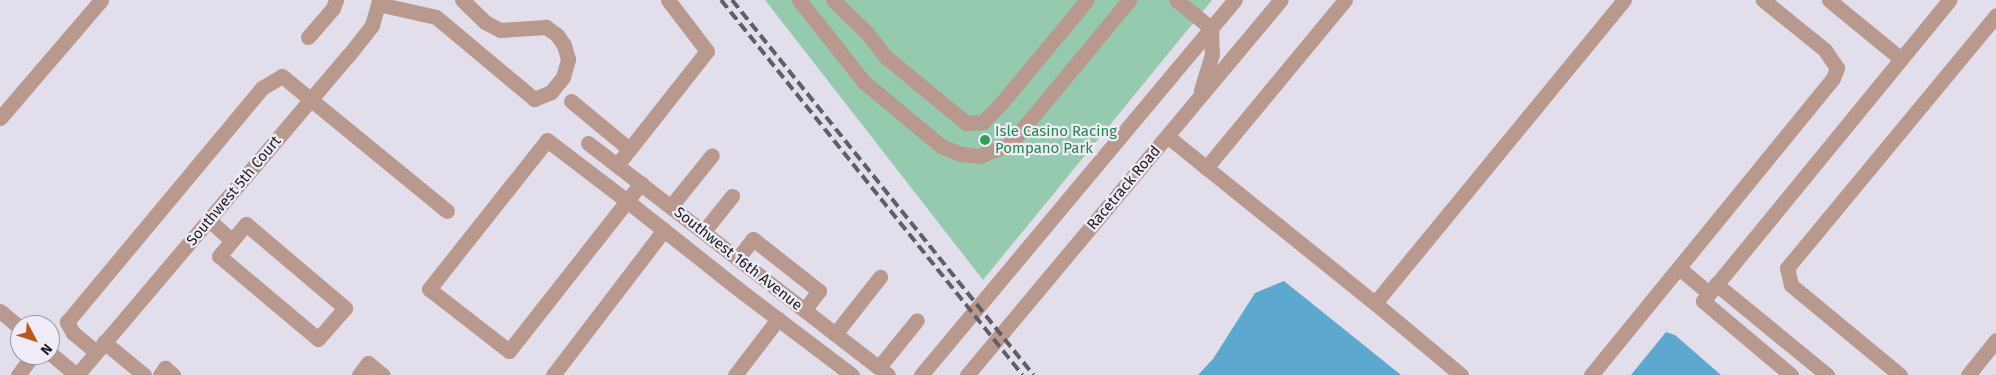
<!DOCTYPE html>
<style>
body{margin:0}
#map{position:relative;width:1996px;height:375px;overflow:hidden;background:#e2deeb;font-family:"Fira Sans",sans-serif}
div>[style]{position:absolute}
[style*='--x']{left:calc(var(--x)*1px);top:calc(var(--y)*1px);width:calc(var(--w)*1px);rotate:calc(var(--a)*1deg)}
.green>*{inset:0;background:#96caae}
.water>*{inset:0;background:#5ca8ce}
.minor>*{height:15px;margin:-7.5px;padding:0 7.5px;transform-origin:7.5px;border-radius:7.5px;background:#b9988e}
.rail>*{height:4px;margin-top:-2px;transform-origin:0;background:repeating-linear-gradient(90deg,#615f66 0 10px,transparent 0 15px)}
.dots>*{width:14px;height:14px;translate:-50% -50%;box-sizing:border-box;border:2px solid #efecf8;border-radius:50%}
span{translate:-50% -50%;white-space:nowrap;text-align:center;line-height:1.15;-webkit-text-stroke:4.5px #efecf8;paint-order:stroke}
.leisure-label{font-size:15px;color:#27864d}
.left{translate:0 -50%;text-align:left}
.street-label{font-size:15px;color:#1d1c20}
.north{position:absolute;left:10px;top:315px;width:50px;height:50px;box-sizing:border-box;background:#efecf8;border:1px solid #9b99a2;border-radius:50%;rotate:130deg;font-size:14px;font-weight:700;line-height:20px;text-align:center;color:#1d1c20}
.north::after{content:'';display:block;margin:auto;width:18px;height:22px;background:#b9571c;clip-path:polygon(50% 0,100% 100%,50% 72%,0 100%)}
</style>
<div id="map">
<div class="green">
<i style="clip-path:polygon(765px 0,1212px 0,983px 280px)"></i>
</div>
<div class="water">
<i style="clip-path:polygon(1284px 281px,1401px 375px,1198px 375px,1213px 359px,1255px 293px)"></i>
<i style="clip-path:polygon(1666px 332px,1675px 335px,1721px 375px,1631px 375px)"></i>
</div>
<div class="minor">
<i style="--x:799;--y:0;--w:105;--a:51.6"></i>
<i style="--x:864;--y:82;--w:100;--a:39.7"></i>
<i style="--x:941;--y:146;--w:22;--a:22"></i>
<i style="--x:961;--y:154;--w:18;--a:6"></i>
<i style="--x:979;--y:156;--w:33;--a:-21"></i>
<i style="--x:1010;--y:144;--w:187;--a:-50.4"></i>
<i style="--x:833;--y:0;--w:47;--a:44.1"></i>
<i style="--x:867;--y:33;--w:31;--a:52"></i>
<i style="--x:886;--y:57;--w:104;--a:39.5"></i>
<i style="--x:966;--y:123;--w:17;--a:-3"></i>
<i style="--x:983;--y:122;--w:29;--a:-46"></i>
<i style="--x:1003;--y:101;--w:131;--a:-50.3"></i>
<i style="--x:1176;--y:0;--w:45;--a:38.7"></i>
<i style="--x:1211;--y:28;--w:26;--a:88"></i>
<i style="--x:1212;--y:54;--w:38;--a:107"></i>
<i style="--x:1829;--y:0;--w:93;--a:39.3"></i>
<i style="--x:378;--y:4;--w:59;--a:12.6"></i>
<i style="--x:436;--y:17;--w:128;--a:39.9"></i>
<i style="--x:534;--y:99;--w:18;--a:-22"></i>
<i style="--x:551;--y:92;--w:19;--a:-51"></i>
<i style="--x:563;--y:77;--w:19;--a:-74"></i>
<i style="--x:568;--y:59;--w:15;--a:-106"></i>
<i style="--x:564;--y:45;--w:12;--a:-125"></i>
<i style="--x:557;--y:35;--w:14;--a:-144"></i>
<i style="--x:546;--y:27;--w:46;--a:176.3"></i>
<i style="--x:500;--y:30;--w:17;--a:-152"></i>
<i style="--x:485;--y:22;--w:32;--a:-136"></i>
<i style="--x:308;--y:37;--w:38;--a:-49"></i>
<i style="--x:333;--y:8;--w:9;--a:-69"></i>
<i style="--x:571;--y:101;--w:75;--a:39.6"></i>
<i style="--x:0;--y:118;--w:155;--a:-49.4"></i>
<i style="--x:1167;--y:136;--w:267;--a:38.8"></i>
<i style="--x:588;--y:143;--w:379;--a:37.7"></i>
<i style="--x:617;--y:165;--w:145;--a:-51.7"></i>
<i style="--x:707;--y:51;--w:64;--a:-127.4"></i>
<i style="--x:1206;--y:168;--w:218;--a:-50.4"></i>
<i style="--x:641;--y:183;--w:23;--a:128"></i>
<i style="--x:627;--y:201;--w:191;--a:128.2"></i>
<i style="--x:509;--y:351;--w:101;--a:-142.2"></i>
<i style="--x:429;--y:289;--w:190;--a:-51.6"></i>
<i style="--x:547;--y:140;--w:101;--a:37.3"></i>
<i style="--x:627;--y:201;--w:140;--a:38.3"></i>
<i style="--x:737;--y:288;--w:144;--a:37.1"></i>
<i style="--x:671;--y:206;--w:65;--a:-51.2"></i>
<i style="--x:209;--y:220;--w:31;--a:42"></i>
<i style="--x:246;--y:224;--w:130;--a:40.3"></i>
<i style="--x:345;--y:308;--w:41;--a:131.1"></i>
<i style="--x:318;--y:339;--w:129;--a:-140"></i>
<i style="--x:219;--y:256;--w:42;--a:-49.8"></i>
<i style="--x:704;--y:231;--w:45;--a:-51.3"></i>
<i style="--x:738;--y:258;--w:24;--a:-52"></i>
<i style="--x:753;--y:239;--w:84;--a:38.2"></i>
<i style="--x:819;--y:291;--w:24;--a:128"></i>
<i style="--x:1679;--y:268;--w:39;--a:40"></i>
<i style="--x:1716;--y:284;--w:144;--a:39.3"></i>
<i style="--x:0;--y:311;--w:26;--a:40"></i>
<i style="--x:835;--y:334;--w:73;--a:-51.7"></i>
<i style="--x:104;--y:342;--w:52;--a:39.5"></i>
<i style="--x:96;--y:352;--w:30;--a:-140"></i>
<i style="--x:73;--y:333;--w:13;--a:-119"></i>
<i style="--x:67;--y:322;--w:305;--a:-50.2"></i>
<i style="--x:262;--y:88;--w:23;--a:-31"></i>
<i style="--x:282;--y:76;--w:213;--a:39.3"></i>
<i style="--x:50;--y:353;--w:34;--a:40"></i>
<i style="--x:879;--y:367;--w:60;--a:-51"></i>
<i style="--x:18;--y:375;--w:25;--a:-53"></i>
<i style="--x:77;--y:375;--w:419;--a:-49.7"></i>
<i style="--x:348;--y:56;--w:39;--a:-52"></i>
<i style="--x:372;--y:25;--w:26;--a:-74"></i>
<i style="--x:160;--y:375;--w:9;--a:-54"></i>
<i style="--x:165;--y:368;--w:11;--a:41"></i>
<i style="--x:359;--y:375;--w:15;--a:-53"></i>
<i style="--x:368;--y:363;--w:19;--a:39"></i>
<i style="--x:553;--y:375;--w:183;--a:-52.6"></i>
<i style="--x:735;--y:375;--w:71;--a:-52.5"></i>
<i style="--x:921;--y:375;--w:489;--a:-50.1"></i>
<i style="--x:967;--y:375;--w:489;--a:-50.1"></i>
<i style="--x:1461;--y:375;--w:112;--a:-140.1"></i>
<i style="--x:1375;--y:303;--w:392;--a:-50.6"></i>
<i style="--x:1591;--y:375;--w:383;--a:-50.8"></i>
<i style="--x:1833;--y:78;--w:11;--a:-68"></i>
<i style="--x:1837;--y:68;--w:22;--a:-124"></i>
<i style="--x:1825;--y:50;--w:80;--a:-141.1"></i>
<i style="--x:1791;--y:375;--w:115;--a:-139.9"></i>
<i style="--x:1703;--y:301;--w:389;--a:-50.7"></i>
<i style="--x:1900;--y:375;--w:141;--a:-140.5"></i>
<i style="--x:1791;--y:285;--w:17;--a:-103"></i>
<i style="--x:1787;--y:268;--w:328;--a:-50.4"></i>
<i style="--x:1968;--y:375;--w:45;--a:-51.3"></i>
</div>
<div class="rail">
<i style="--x:721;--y:0;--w:481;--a:51.2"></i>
<i style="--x:732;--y:0;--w:481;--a:51.2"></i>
</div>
<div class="dots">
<i style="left:985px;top:140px;background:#2e9e5b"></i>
</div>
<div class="leisure-label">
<span class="left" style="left:995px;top:140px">Isle Casino Racing<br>Pompano Park</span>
</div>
<div class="street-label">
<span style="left:1124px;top:188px;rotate:-50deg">Racetrack Road</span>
<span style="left:234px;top:191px;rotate:-50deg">Southwest 5th Court</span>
<span style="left:738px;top:259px;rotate:38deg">Southwest 16th Avenue</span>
</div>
<div class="north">N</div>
</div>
